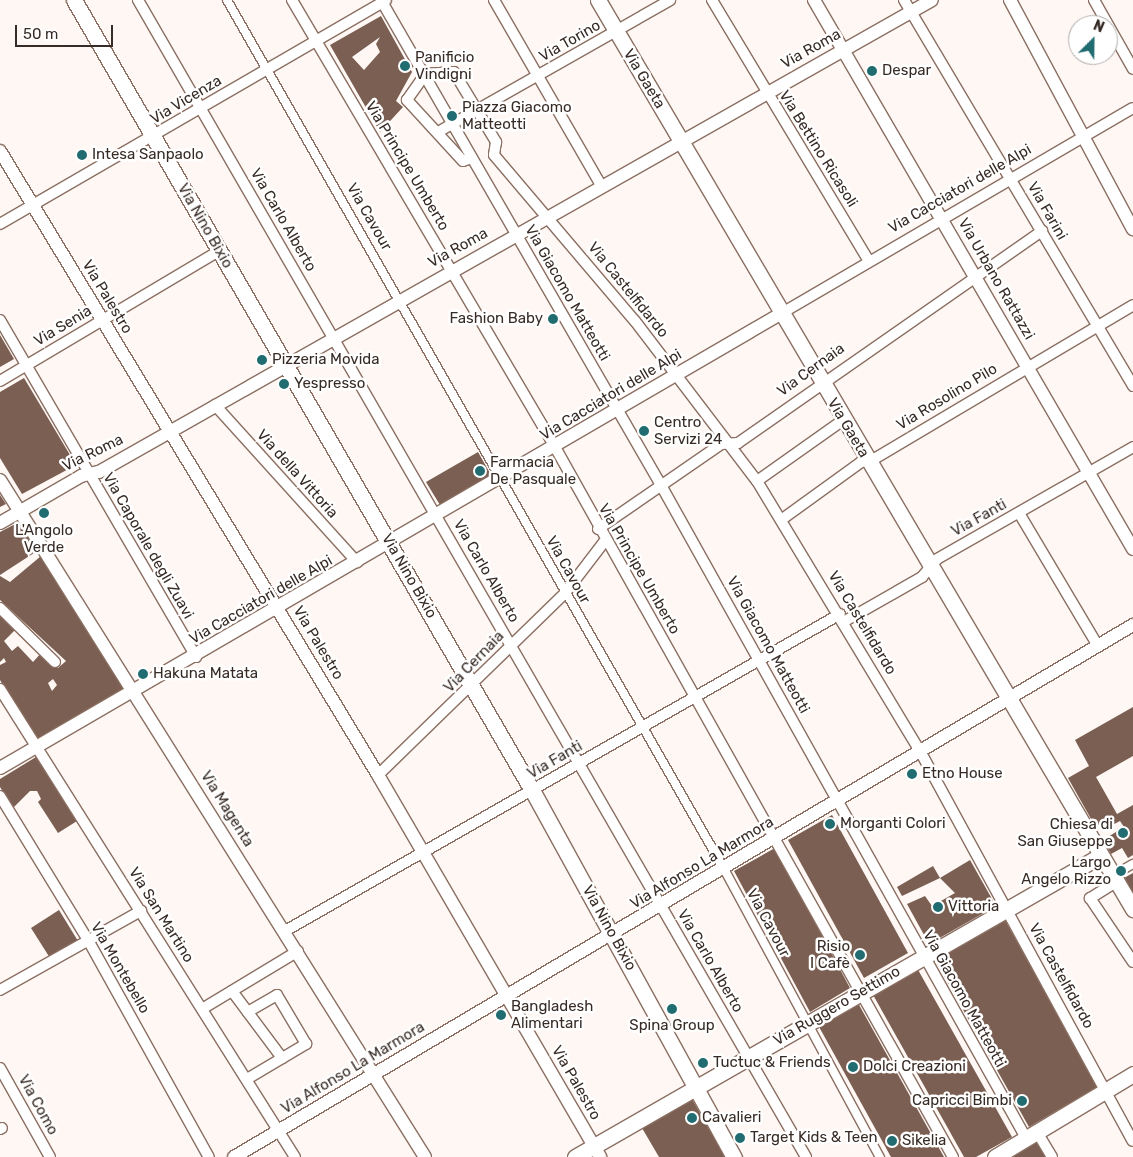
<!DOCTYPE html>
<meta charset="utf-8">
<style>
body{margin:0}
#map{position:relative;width:1133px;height:1157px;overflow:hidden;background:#fef7f4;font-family:Rubik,sans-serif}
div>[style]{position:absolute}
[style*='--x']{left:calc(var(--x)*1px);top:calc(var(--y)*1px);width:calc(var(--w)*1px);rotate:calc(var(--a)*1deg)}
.building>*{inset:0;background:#7a5f52}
.roads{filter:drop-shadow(1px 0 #8b6f62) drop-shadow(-1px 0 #8b6f62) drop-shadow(0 1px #8b6f62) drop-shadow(0 -1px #8b6f62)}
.pedestrian>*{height:8px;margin:-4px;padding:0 4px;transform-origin:4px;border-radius:4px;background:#fff}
.minor>*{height:10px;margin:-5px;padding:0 5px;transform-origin:5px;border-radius:5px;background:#fff}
.tertiary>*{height:12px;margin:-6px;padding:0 6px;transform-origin:6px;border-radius:6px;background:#fff}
.secondary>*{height:15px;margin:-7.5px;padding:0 7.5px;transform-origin:7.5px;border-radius:7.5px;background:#fff}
.dots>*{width:14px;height:14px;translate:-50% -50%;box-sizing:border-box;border:2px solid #fff;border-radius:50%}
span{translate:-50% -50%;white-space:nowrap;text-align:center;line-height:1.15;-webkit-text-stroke:5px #fff;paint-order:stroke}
.street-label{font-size:15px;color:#372b26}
.poi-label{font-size:15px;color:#372b26}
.left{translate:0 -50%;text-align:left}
.right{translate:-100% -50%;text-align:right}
.north{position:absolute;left:1068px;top:15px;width:50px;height:50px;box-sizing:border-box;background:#fff;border:1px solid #afaaa8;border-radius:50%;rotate:23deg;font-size:14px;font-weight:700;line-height:20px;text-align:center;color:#372b26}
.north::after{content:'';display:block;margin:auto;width:18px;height:22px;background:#206c70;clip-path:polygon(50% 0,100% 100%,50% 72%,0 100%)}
.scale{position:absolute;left:15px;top:25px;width:98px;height:22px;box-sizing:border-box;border:2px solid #372b26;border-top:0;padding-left:6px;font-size:15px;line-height:18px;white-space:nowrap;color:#372b26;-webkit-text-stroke:4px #fff;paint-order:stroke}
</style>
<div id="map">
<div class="building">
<i style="clip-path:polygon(evenodd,381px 16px,412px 72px,396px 101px,403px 107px,380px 132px,330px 45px,381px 16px,380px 37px,376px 44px,380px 52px,364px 70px,352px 57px,380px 37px)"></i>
<i style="clip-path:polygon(0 335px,14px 359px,0 367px)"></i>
<i style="clip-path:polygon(24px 378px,76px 465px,22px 494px,0 458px,0 392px)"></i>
<i style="clip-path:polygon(478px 452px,491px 475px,440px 505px,426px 482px)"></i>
<i style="clip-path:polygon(0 495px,6px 504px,0 507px)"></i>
<i style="clip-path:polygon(19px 522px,37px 551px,0 575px,0 532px)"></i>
<i style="clip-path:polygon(evenodd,41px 556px,124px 690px,36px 742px,0 680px,0 665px,6px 662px,4px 658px,0 662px,0 612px,17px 628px,4px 641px,12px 651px,18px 646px,33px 662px,42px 652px,58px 668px,66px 661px,0 600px,0 576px,10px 582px,41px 556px,53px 679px,57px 685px,52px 691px,48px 683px,53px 679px)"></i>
<i style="clip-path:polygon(1133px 707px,1133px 756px,1096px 777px,1117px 814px,1133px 805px,1133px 855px,1128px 858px,1122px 848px,1111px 854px,1103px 840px,1124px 827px,1120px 821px,1103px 830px,1100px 824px,1095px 826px,1068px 778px,1089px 766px,1075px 740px)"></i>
<i style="clip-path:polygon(36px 757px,77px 821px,58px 833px,38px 802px,41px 799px,37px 791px,30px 791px,13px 808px,0 787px,0 779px)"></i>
<i style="clip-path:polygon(832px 815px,908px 953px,864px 978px,788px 840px)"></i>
<i style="clip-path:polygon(775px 848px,850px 988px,810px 1012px,734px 871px)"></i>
<i style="clip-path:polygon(970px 860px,996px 906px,929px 944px,907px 904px,925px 896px,932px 906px,955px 893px,940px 878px)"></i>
<i style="clip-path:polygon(933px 866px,940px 878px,902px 896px,897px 887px)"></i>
<i style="clip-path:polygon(1133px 873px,1133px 894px,1124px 878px)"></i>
<i style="clip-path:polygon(59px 910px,78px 941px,50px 958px,31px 928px)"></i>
<i style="clip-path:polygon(1004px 918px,1097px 1087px,1029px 1127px,934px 958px)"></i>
<i style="clip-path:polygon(917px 968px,1012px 1137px,976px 1157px,964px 1157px,872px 993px)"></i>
<i style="clip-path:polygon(858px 1003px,944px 1157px,891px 1157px,818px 1025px)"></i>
<i style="clip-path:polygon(692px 1099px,725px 1157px,659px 1157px,642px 1128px)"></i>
<i style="clip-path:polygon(1038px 1141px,1048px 1157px,1011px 1157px)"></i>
</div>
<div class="roads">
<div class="pedestrian">
<i style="--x:227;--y:0;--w:999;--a:60.23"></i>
<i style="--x:723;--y:867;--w:330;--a:61.6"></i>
<i style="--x:1112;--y:876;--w:24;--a:-30"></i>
</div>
<div class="minor">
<i style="--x:138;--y:0;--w:1336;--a:60"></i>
<i style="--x:292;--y:0;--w:519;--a:59.53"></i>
<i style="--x:555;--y:447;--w:814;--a:60.73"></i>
<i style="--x:381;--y:0;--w:562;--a:60.01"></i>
<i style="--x:662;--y:487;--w:746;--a:60.79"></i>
<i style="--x:494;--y:0;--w:214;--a:60"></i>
<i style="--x:712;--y:0;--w:305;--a:59"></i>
<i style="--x:904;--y:0;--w:449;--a:59.3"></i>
<i style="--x:1094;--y:0;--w:79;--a:60.5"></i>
<i style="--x:438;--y:132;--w:267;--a:-29.6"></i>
<i style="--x:472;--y:158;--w:9;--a:162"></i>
<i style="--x:463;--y:161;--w:83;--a:-132.6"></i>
<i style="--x:407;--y:100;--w:32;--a:-55"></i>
<i style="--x:425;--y:74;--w:29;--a:-4"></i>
<i style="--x:454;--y:72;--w:82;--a:59"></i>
<i style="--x:496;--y:142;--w:13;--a:99"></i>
<i style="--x:494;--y:155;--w:218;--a:49.7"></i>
<i style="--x:635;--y:321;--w:201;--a:52.7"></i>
<i style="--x:757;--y:481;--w:315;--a:58.9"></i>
<i style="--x:920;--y:751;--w:444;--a:61.4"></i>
<i style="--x:0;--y:224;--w:446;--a:-30.1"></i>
<i style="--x:782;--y:313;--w:406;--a:-30.3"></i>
<i style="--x:0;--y:320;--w:390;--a:59.8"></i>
<i style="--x:0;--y:381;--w:255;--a:-30.7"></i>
<i style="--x:215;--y:405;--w:212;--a:47.9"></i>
<i style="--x:757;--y:481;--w:105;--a:-35.3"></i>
<i style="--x:1019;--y:513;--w:155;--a:59.3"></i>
<i style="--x:781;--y:520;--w:99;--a:-35.9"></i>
<i style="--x:861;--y:462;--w:13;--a:-13"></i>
<i style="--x:874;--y:459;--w:301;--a:-30.7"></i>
<i style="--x:598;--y:529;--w:150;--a:-34.6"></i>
<i style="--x:721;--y:444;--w:17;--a:-3"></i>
<i style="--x:738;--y:443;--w:371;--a:-34.9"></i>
<i style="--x:0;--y:608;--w:77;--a:44.5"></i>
<i style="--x:845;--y:621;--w:89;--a:-29.7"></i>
<i style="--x:922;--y:577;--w:23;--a:-50"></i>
<i style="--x:937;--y:559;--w:226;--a:-29.7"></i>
<i style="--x:0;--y:689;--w:553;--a:57.78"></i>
<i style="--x:378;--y:775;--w:261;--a:-44.2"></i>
<i style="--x:565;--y:593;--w:64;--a:-52.6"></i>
<i style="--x:0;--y:796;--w:169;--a:58.6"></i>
<i style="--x:88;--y:940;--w:248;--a:60.9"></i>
<i style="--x:1116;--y:882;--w:31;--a:148"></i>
<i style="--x:1090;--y:898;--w:77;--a:56.1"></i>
<i style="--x:285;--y:931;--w:639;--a:-29.73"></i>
<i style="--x:0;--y:990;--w:162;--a:-29.3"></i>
<i style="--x:232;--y:991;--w:84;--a:53.3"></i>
<i style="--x:202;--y:1009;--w:112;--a:-31.1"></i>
<i style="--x:0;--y:1068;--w:102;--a:60.7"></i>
<i style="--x:247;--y:1079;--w:69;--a:-30.7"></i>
<i style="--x:306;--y:1044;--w:57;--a:-120.6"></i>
<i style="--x:277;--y:995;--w:34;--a:150"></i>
<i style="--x:0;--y:1129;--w:2;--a:-27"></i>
<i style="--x:1037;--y:1132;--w:29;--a:59"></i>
</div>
<div class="tertiary">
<i style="--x:814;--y:0;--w:635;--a:59.84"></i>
<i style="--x:1010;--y:0;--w:260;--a:61.8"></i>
<i style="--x:0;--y:151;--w:730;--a:58.79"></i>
<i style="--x:378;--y:775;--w:442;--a:59.8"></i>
<i style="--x:0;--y:480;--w:799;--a:57.88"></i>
<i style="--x:0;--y:523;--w:94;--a:-30.1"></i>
<i style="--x:81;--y:476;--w:18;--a:-13"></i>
<i style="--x:99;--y:472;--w:957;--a:-29.54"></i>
<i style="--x:0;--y:768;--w:905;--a:-30.19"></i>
<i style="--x:234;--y:1157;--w:1045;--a:-30.62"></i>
</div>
<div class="secondary">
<i style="--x:74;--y:0;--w:913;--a:59.9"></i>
<i style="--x:532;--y:790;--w:419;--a:61.2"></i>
<i style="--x:598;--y:0;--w:1055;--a:59.52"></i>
<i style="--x:575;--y:1157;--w:605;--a:-29.83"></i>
<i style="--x:995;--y:1157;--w:161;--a:-31"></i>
</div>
</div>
<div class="dots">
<i style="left:405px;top:66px;background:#206c70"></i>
<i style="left:872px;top:71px;background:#206c70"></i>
<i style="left:452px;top:116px;background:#206c70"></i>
<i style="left:82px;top:155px;background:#206c70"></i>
<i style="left:553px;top:319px;background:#206c70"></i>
<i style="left:262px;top:360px;background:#206c70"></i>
<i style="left:284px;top:384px;background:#206c70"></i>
<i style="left:644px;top:431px;background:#206c70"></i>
<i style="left:480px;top:471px;background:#206c70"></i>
<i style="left:44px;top:513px;background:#206c70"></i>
<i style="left:143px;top:674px;background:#206c70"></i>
<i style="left:912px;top:774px;background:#206c70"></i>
<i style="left:830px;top:824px;background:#206c70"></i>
<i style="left:1123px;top:833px;background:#206c70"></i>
<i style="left:1121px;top:871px;background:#206c70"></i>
<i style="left:938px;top:907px;background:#206c70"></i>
<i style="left:860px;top:955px;background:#206c70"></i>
<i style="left:672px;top:1009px;background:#206c70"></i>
<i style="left:501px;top:1015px;background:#206c70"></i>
<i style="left:703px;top:1063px;background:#206c70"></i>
<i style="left:853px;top:1067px;background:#206c70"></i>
<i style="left:1022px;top:1101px;background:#206c70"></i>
<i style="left:692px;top:1118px;background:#206c70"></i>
<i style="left:740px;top:1138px;background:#206c70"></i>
<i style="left:892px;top:1141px;background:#206c70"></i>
</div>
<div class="street-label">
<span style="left:570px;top:41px;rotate:-30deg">Via Torino</span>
<span style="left:811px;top:49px;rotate:-29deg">Via Roma</span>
<span style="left:644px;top:79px;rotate:59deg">Via Gaeta</span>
<span style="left:186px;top:100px;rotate:-31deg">Via Vicenza</span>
<span style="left:818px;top:149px;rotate:58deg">Via Bettino Ricasoli</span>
<span style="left:407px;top:166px;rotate:59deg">Via Principe Umberto</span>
<span style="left:960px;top:189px;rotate:-30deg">Via Cacciatori delle Alpi</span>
<span style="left:1047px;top:211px;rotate:60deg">Via Farini</span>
<span style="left:369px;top:217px;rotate:60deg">Via Cavour</span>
<span style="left:283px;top:220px;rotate:60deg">Via Carlo Alberto</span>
<span style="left:205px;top:226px;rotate:60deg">Via Nino Bixio</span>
<span style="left:458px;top:248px;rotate:-29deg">Via Roma</span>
<span style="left:996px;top:279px;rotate:60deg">Via Urbano Rattazzi</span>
<span style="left:628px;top:290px;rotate:51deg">Via Castelfidardo</span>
<span style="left:567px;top:293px;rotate:60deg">Via Giacomo Matteotti</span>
<span style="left:107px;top:297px;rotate:59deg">Via Palestro</span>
<span style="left:63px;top:326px;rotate:-31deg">Via Senia</span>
<span style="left:811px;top:370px;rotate:-36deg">Via Cernaia</span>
<span style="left:611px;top:395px;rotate:-31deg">Via Cacciatori delle Alpi</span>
<span style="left:947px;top:397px;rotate:-31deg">Via Rosolino Pilo</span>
<span style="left:848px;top:428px;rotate:59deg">Via Gaeta</span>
<span style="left:93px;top:453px;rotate:-26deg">Via Roma</span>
<span style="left:297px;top:474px;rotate:48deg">Via della Vittoria</span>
<span style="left:979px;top:518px;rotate:-29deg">Via Fanti</span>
<span style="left:148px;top:546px;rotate:60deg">Via Caporale degli Zuavi</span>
<span style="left:639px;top:569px;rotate:60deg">Via Principe Umberto</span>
<span style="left:568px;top:570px;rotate:61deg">Via Cavour</span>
<span style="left:486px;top:571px;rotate:60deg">Via Carlo Alberto</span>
<span style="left:409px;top:576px;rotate:60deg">Via Nino Bixio</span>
<span style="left:261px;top:600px;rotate:-30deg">Via Cacciatori delle Alpi</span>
<span style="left:862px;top:623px;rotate:59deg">Via Castelfidardo</span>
<span style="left:318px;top:643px;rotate:59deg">Via Palestro</span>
<span style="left:768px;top:645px;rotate:61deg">Via Giacomo Matteotti</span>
<span style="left:474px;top:662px;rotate:-46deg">Via Cernaia</span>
<span style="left:555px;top:760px;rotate:-30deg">Via Fanti</span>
<span style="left:227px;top:809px;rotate:58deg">Via Magenta</span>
<span style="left:702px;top:863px;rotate:-31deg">Via Alfonso La Marmora</span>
<span style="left:161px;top:915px;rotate:58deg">Via San Martino</span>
<span style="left:768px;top:923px;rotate:62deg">Via Cavour</span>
<span style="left:609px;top:928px;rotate:61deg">Via Nino Bixio</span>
<span style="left:710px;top:961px;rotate:60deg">Via Carlo Alberto</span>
<span style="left:120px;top:968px;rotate:60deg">Via Montebello</span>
<span style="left:1061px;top:976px;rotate:61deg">Via Castelfidardo</span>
<span style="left:964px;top:999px;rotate:61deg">Via Giacomo Matteotti</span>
<span style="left:837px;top:1006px;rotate:-30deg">Via Ruggero Settimo</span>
<span style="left:353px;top:1068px;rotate:-31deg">Via Alfonso La Marmora</span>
<span style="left:576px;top:1083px;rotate:60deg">Via Palestro</span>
<span style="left:38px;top:1105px;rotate:61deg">Via Como</span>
</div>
<div class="poi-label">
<span class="left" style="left:415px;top:66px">Panificio<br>Vindigni</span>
<span class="left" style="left:882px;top:71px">Despar</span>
<span class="left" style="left:462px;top:116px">Piazza Giacomo<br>Matteotti</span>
<span class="left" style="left:92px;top:155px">Intesa Sanpaolo</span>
<span class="right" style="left:543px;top:319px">Fashion Baby</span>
<span class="left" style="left:272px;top:360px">Pizzeria Movida</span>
<span class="left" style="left:294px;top:384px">Yespresso</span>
<span class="left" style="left:654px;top:431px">Centro<br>Servizi 24</span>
<span class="left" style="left:490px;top:471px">Farmacia<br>De Pasquale</span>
<span style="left:44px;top:539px">L'Angolo<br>Verde</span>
<span class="left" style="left:153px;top:674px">Hakuna Matata</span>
<span class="left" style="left:922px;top:774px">Etno House</span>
<span class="left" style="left:840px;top:824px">Morganti Colori</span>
<span class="right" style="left:1113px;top:833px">Chiesa di<br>San Giuseppe</span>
<span class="right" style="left:1111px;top:871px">Largo<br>Angelo Rizzo</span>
<span class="left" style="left:948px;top:907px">Vittoria</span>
<span class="right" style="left:850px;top:955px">Risio<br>I Cafè</span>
<span class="left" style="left:511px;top:1015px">Bangladesh<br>Alimentari</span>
<span style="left:672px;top:1026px">Spina Group</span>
<span class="left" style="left:713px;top:1063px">Tuctuc &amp; Friends</span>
<span class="left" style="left:863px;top:1067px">Dolci Creazioni</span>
<span class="right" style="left:1012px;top:1101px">Capricci Bimbi</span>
<span class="left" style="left:702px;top:1118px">Cavalieri</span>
<span class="left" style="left:750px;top:1138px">Target Kids &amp; Teen</span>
<span class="left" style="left:902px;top:1141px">Sikelia</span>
</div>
<div class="north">N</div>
<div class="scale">50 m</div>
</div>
